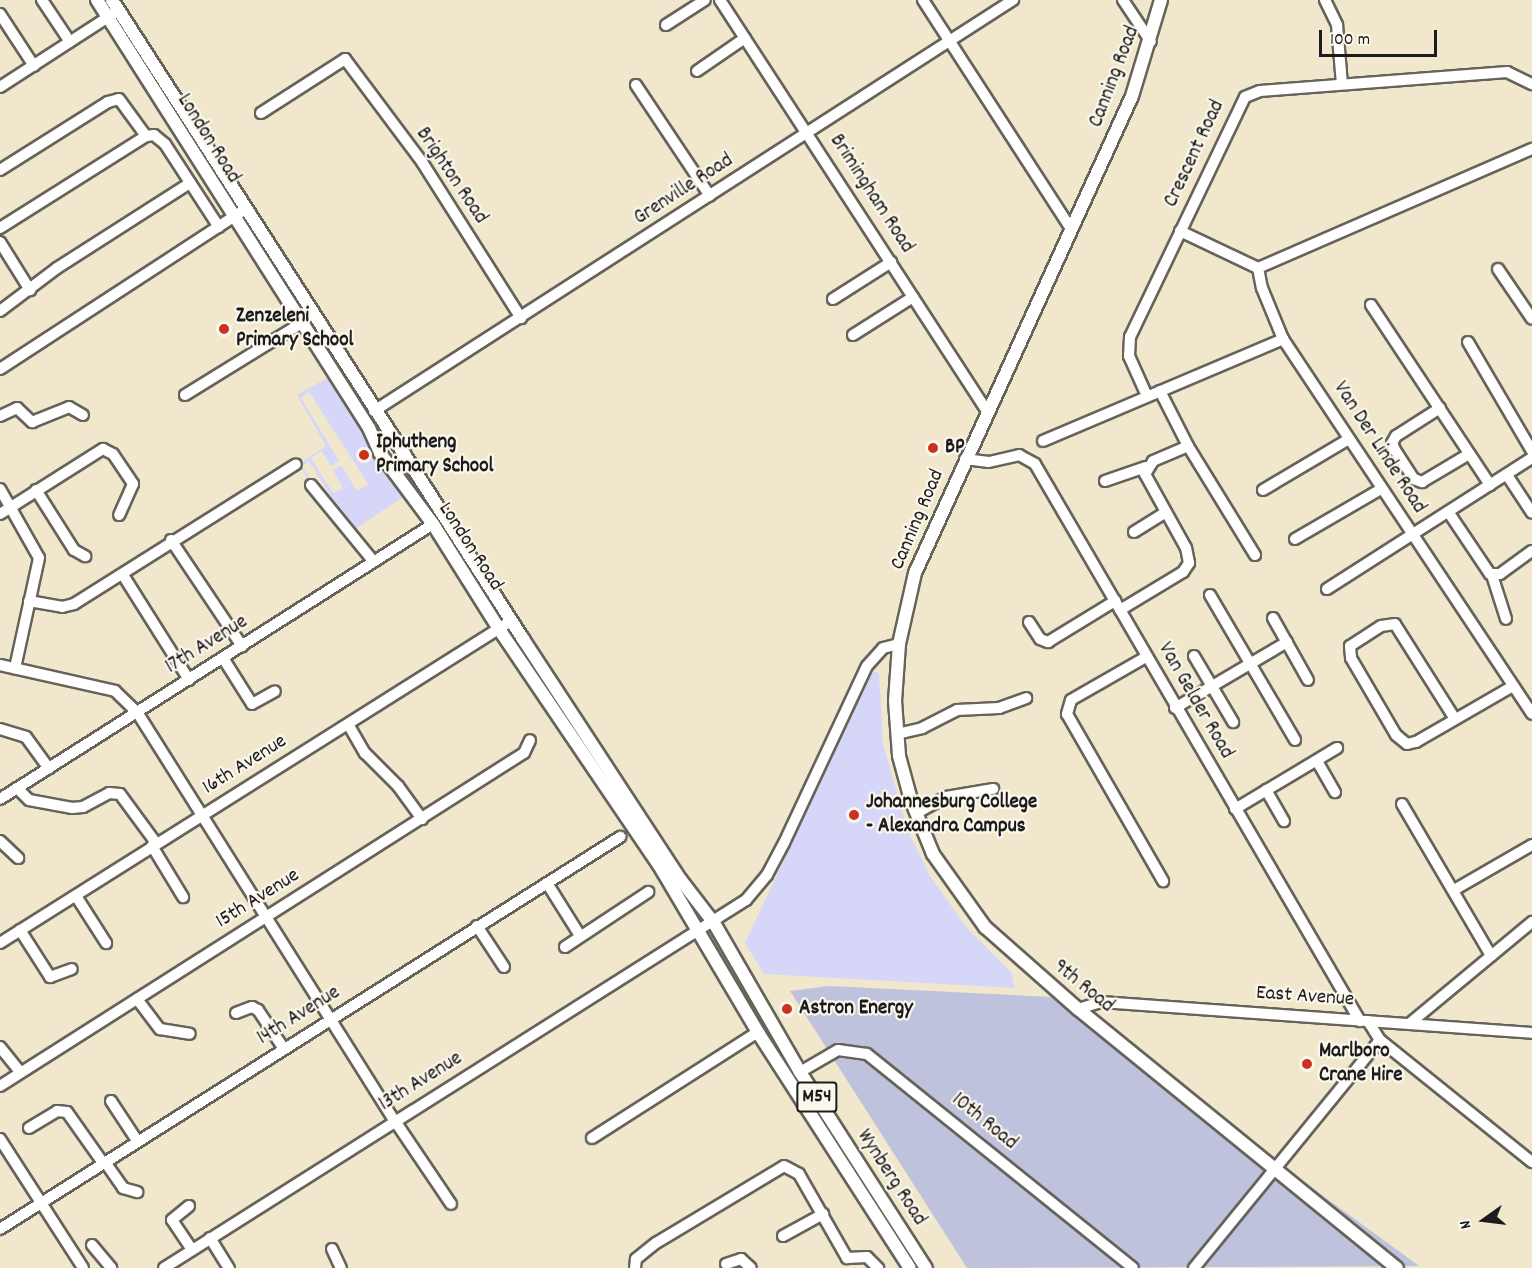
<!DOCTYPE html>
<style>
body{margin:0}
#map{position:relative;width:1532px;height:1268px;overflow:hidden;background:#f0e7cc;font-family:Dekko,sans-serif}
div>[style]{position:absolute}
[style*='--x']{left:calc(var(--x)*1px);top:calc(var(--y)*1px);width:calc(var(--w)*1px);rotate:calc(var(--a)*1deg)}
.built>*{inset:0;background:#d6d7f8}
.industrial>*{inset:0;background:#bec2dd}
.roads{filter:drop-shadow(2px 0 #66635a) drop-shadow(-2px 0 #66635a) drop-shadow(0 2px #66635a) drop-shadow(0 -2px #66635a)}
.minor>*{height:10px;margin:-5px;padding:0 5px;transform-origin:5px;border-radius:5px;background:#fff}
.major>*{height:12px;margin:-6px;padding:0 6px;transform-origin:6px;border-radius:6px;background:#fff}
.dots>*{width:16px;height:16px;translate:-50% -50%;box-sizing:border-box;border:3px solid #fbf7ec;border-radius:50%}
span{translate:-50% -50%;white-space:nowrap;text-align:center;line-height:1.15;-webkit-text-stroke:4.5px #fbf7ec;paint-order:stroke}
.shield-label span{padding:2px 4px;background:#fbf7ec;border:2px solid;border-radius:4px;-webkit-text-stroke-width:0}
.shield-label{font-size:20px;color:#1c1c1c;font-weight:700}
.street-label{font-size:21px;color:#1c1c1c}
.poi-label{font-size:21px;color:#1c1c1c;font-weight:700}
.left{translate:0 -50%;text-align:left}
.north{position:absolute;left:1454px;top:1190px;width:60px;height:60px;-webkit-text-stroke:4px #fbf7ec;paint-order:stroke;rotate:256deg;font-size:16px;font-weight:700;line-height:24px;text-align:center;color:#1c1c1c}
.north::after{content:'';display:block;margin:auto;width:21px;height:27px;background:#1c1c1c;clip-path:polygon(50% 0,100% 100%,50% 72%,0 100%)}
.scale{position:absolute;left:1319px;top:30px;width:118px;height:27px;box-sizing:border-box;border:3px solid #1c1c1c;border-top:0;padding-left:8px;font-size:18px;line-height:21px;white-space:nowrap;color:#1c1c1c;-webkit-text-stroke:4px #fbf7ec;paint-order:stroke}
</style>
<div id="map">
<div class="built">
<i style="clip-path:polygon(evenodd,327px 378px,405px 496px,352px 531px,322px 502px,299px 464px,326px 446px,297px 395px,327px 378px,309px 392px,368px 484px,357px 491px,341px 465px,333px 470px,343px 488px,333px 493px,311px 458px,322px 451px,331px 466px,339px 461px,301px 398px,309px 392px,327px 378px,309px 461px,331px 496px,324px 501px,302px 466px,309px 461px)"></i>
<i style="clip-path:polygon(872px 672px,879px 672px,883px 744px,908px 831px,930px 876px,967px 928px,1012px 973px,1014px 988px,764px 974px,745px 943px)"></i>
</div>
<div class="industrial">
<i style="clip-path:polygon(829px 986px,1051px 997px,1419px 1266px,967px 1268px,790px 991px)"></i>
</div>
<div class="roads">
<div class="minor">
<i style="--x:42;--y:0;--w:50;--a:56.3"></i>
<i style="--x:720;--y:0;--w:490;--a:57"></i>
<i style="--x:923;--y:0;--w:273;--a:57.1"></i>
<i style="--x:1123;--y:0;--w:50;--a:56.3"></i>
<i style="--x:1325;--y:0;--w:28;--a:64"></i>
<i style="--x:1337;--y:25;--w:59;--a:85.2"></i>
<i style="--x:0;--y:14;--w:62;--a:56.8"></i>
<i style="--x:666;--y:25;--w:46;--a:-32.7"></i>
<i style="--x:697;--y:71;--w:58;--a:-34.5"></i>
<i style="--x:636;--y:85;--w:133;--a:56.3"></i>
<i style="--x:0;--y:87;--w:142;--a:-32.9"></i>
<i style="--x:261;--y:113;--w:100;--a:-32.7"></i>
<i style="--x:345;--y:59;--w:129;--a:53.2"></i>
<i style="--x:422;--y:162;--w:185;--a:57.6"></i>
<i style="--x:0;--y:170;--w:128;--a:-32.2"></i>
<i style="--x:108;--y:102;--w:11;--a:-15"></i>
<i style="--x:119;--y:99;--w:46;--a:53.9"></i>
<i style="--x:146;--y:136;--w:8;--a:-7"></i>
<i style="--x:154;--y:135;--w:14;--a:39"></i>
<i style="--x:165;--y:144;--w:99;--a:57"></i>
<i style="--x:0;--y:228;--w:173;--a:-32.2"></i>
<i style="--x:1180;--y:231;--w:86;--a:25.4"></i>
<i style="--x:1258;--y:268;--w:20;--a:79"></i>
<i style="--x:1262;--y:288;--w:55;--a:67.6"></i>
<i style="--x:1283;--y:339;--w:450;--a:56.4"></i>
<i style="--x:0;--y:242;--w:57;--a:58"></i>
<i style="--x:1258;--y:268;--w:299;--a:-23.5"></i>
<i style="--x:1498;--y:269;--w:60;--a:55.8"></i>
<i style="--x:833;--y:299;--w:69;--a:-32.5"></i>
<i style="--x:1371;--y:305;--w:216;--a:56.5"></i>
<i style="--x:0;--y:311;--w:71;--a:-37"></i>
<i style="--x:57;--y:268;--w:158;--a:-32.6"></i>
<i style="--x:853;--y:335;--w:71;--a:-32.3"></i>
<i style="--x:1468;--y:342;--w:126;--a:59.6"></i>
<i style="--x:0;--y:369;--w:288;--a:-33.1"></i>
<i style="--x:1160;--y:391;--w:62;--a:63"></i>
<i style="--x:1188;--y:446;--w:128;--a:58.4"></i>
<i style="--x:185;--y:395;--w:139;--a:-31.7"></i>
<i style="--x:1147;--y:396;--w:44;--a:-114.2"></i>
<i style="--x:1129;--y:356;--w:19;--a:-87"></i>
<i style="--x:1130;--y:337;--w:266;--a:-64.4"></i>
<i style="--x:1245;--y:97;--w:16;--a:-22"></i>
<i style="--x:1260;--y:91;--w:248;--a:-4.4"></i>
<i style="--x:1507;--y:72;--w:28;--a:26"></i>
<i style="--x:1440;--y:408;--w:52;--a:147.5"></i>
<i style="--x:1396;--y:436;--w:8;--a:120"></i>
<i style="--x:1392;--y:443;--w:8;--a:67"></i>
<i style="--x:1395;--y:450;--w:35;--a:57"></i>
<i style="--x:1414;--y:479;--w:9;--a:21"></i>
<i style="--x:1422;--y:482;--w:55;--a:-30.8"></i>
<i style="--x:374;--y:411;--w:760;--a:-32.75"></i>
<i style="--x:0;--y:416;--w:19;--a:-25"></i>
<i style="--x:17;--y:408;--w:21;--a:43"></i>
<i style="--x:32;--y:422;--w:40;--a:-22"></i>
<i style="--x:69;--y:407;--w:16;--a:30"></i>
<i style="--x:1043;--y:441;--w:261;--a:-23"></i>
<i style="--x:965;--y:459;--w:24;--a:7"></i>
<i style="--x:989;--y:462;--w:31;--a:-13"></i>
<i style="--x:1019;--y:455;--w:18;--a:29"></i>
<i style="--x:1035;--y:464;--w:645;--a:59.74"></i>
<i style="--x:1507;--y:475;--w:45;--a:56.7"></i>
<i style="--x:1105;--y:481;--w:43;--a:-18.9"></i>
<i style="--x:311;--y:485;--w:99;--a:50.7"></i>
<i style="--x:0;--y:489;--w:79;--a:60.5"></i>
<i style="--x:39;--y:558;--w:113;--a:102.3"></i>
<i style="--x:36;--y:490;--w:71;--a:57.7"></i>
<i style="--x:74;--y:550;--w:13;--a:29"></i>
<i style="--x:1263;--y:490;--w:100;--a:-30.7"></i>
<i style="--x:1449;--y:513;--w:73;--a:56.1"></i>
<i style="--x:1490;--y:574;--w:10;--a:0"></i>
<i style="--x:1500;--y:574;--w:39;--a:-36"></i>
<i style="--x:0;--y:514;--w:122;--a:-32.3"></i>
<i style="--x:103;--y:449;--w:11;--a:27"></i>
<i style="--x:113;--y:454;--w:36;--a:56"></i>
<i style="--x:133;--y:484;--w:34;--a:114"></i>
<i style="--x:1134;--y:532;--w:36;--a:-32"></i>
<i style="--x:1295;--y:539;--w:99;--a:-30.2"></i>
<i style="--x:171;--y:540;--w:128;--a:56.2"></i>
<i style="--x:123;--y:575;--w:124;--a:57.8"></i>
<i style="--x:1492;--y:575;--w:46;--a:72.3"></i>
<i style="--x:1327;--y:589;--w:243;--a:-32.6"></i>
<i style="--x:1210;--y:595;--w:168;--a:59.6"></i>
<i style="--x:29;--y:601;--w:34;--a:10"></i>
<i style="--x:62;--y:607;--w:12;--a:-14"></i>
<i style="--x:74;--y:604;--w:262;--a:-32.2"></i>
<i style="--x:1120;--y:610;--w:74;--a:-31.1"></i>
<i style="--x:1183;--y:572;--w:11;--a:-56"></i>
<i style="--x:1189;--y:563;--w:15;--a:-101"></i>
<i style="--x:1186;--y:548;--w:85;--a:-119"></i>
<i style="--x:1145;--y:474;--w:15;--a:-58"></i>
<i style="--x:1153;--y:461;--w:38;--a:-23"></i>
<i style="--x:1273;--y:618;--w:71;--a:60.6"></i>
<i style="--x:1029;--y:622;--w:20;--a:57"></i>
<i style="--x:1040;--y:639;--w:9;--a:21"></i>
<i style="--x:1048;--y:642;--w:79;--a:-31.5"></i>
<i style="--x:1194;--y:656;--w:77;--a:59.4"></i>
<i style="--x:1146;--y:657;--w:86;--a:150.2"></i>
<i style="--x:1071;--y:700;--w:15;--a:106"></i>
<i style="--x:1067;--y:714;--w:193;--a:60.1"></i>
<i style="--x:223;--y:658;--w:54;--a:57.8"></i>
<i style="--x:252;--y:704;--w:26;--a:-29"></i>
<i style="--x:0;--y:665;--w:118;--a:12.7"></i>
<i style="--x:115;--y:691;--w:30;--a:44"></i>
<i style="--x:137;--y:712;--w:484;--a:57.8"></i>
<i style="--x:395;--y:1121;--w:100;--a:56"></i>
<i style="--x:1175;--y:708;--w:130;--a:-30.5"></i>
<i style="--x:1455;--y:719;--w:112;--a:-122.3"></i>
<i style="--x:1395;--y:624;--w:14;--a:172"></i>
<i style="--x:1381;--y:626;--w:37;--a:147"></i>
<i style="--x:1350;--y:646;--w:12;--a:85"></i>
<i style="--x:1351;--y:658;--w:89;--a:59.7"></i>
<i style="--x:1396;--y:735;--w:14;--a:39"></i>
<i style="--x:1407;--y:744;--w:9;--a:-13"></i>
<i style="--x:1416;--y:742;--w:112;--a:-30"></i>
<i style="--x:348;--y:724;--w:34;--a:60"></i>
<i style="--x:365;--y:753;--w:47;--a:45"></i>
<i style="--x:398;--y:786;--w:41;--a:54"></i>
<i style="--x:0;--y:729;--w:27;--a:17"></i>
<i style="--x:26;--y:737;--w:39;--a:54"></i>
<i style="--x:897;--y:734;--w:26;--a:-13"></i>
<i style="--x:922;--y:728;--w:39;--a:-27"></i>
<i style="--x:957;--y:710;--w:42;--a:-2.7"></i>
<i style="--x:999;--y:708;--w:29;--a:-20"></i>
<i style="--x:1317;--y:761;--w:36;--a:60"></i>
<i style="--x:17;--y:788;--w:17;--a:45"></i>
<i style="--x:29;--y:800;--w:44;--a:10.5"></i>
<i style="--x:72;--y:808;--w:11;--a:-5"></i>
<i style="--x:83;--y:807;--w:30;--a:-28"></i>
<i style="--x:109;--y:793;--w:11;--a:5"></i>
<i style="--x:120;--y:794;--w:61;--a:53.7"></i>
<i style="--x:1266;--y:790;--w:36;--a:60"></i>
<i style="--x:0;--y:799;--w:513;--a:-32.42"></i>
<i style="--x:1402;--y:804;--w:176;--a:59.6"></i>
<i style="--x:1235;--y:809;--w:119;--a:-30.9"></i>
<i style="--x:917;--y:813;--w:33;--a:-29"></i>
<i style="--x:946;--y:797;--w:48;--a:-9.7"></i>
<i style="--x:0;--y:841;--w:25;--a:43"></i>
<i style="--x:152;--y:846;--w:60;--a:58.7"></i>
<i style="--x:547;--y:883;--w:60;--a:57.9"></i>
<i style="--x:1454;--y:890;--w:90;--a:-30"></i>
<i style="--x:76;--y:896;--w:56;--a:57.4"></i>
<i style="--x:477;--y:926;--w:49;--a:56.6"></i>
<i style="--x:20;--y:930;--w:56;--a:57.4"></i>
<i style="--x:50;--y:977;--w:23;--a:-20"></i>
<i style="--x:0;--y:943;--w:604;--a:-32.22"></i>
<i style="--x:565;--y:947;--w:100;--a:-33.5"></i>
<i style="--x:137;--y:999;--w:38;--a:53"></i>
<i style="--x:160;--y:1029;--w:30;--a:9"></i>
<i style="--x:1078;--y:1009;--w:24;--a:-17"></i>
<i style="--x:1101;--y:1002;--w:432;--a:4.1"></i>
<i style="--x:236;--y:1013;--w:17;--a:-21"></i>
<i style="--x:252;--y:1007;--w:7;--a:27"></i>
<i style="--x:258;--y:1010;--w:47;--a:56.3"></i>
<i style="--x:1368;--y:1021;--w:22;--a:58"></i>
<i style="--x:1380;--y:1040;--w:195;--a:38.8"></i>
<i style="--x:1409;--y:1024;--w:160;--a:-39.7"></i>
<i style="--x:0;--y:1047;--w:32;--a:51"></i>
<i style="--x:800;--y:1072;--w:44;--a:-30.1"></i>
<i style="--x:838;--y:1050;--w:29;--a:8"></i>
<i style="--x:867;--y:1054;--w:341;--a:38.8"></i>
<i style="--x:0;--y:1086;--w:621;--a:-32.44"></i>
<i style="--x:524;--y:753;--w:14;--a:-65"></i>
<i style="--x:111;--y:1101;--w:49;--a:56.6"></i>
<i style="--x:29;--y:1128;--w:33;--a:-31"></i>
<i style="--x:57;--y:1111;--w:10;--a:6"></i>
<i style="--x:67;--y:1112;--w:62;--a:54.8"></i>
<i style="--x:592;--y:1138;--w:197;--a:-32.6"></i>
<i style="--x:0;--y:1139;--w:153;--a:57.2"></i>
<i style="--x:105;--y:1162;--w:32;--a:55"></i>
<i style="--x:123;--y:1188;--w:15;--a:16"></i>
<i style="--x:189;--y:1206;--w:22;--a:141"></i>
<i style="--x:172;--y:1220;--w:36;--a:56"></i>
<i style="--x:0;--y:1229;--w:734;--a:-32.3"></i>
<i style="--x:783;--y:1236;--w:46;--a:-28.8"></i>
<i style="--x:210;--y:1238;--w:36;--a:58"></i>
<i style="--x:92;--y:1245;--w:30;--a:50"></i>
<i style="--x:332;--y:1249;--w:21;--a:65"></i>
<i style="--x:847;--y:1258;--w:20;--a:-3"></i>
<i style="--x:867;--y:1257;--w:16;--a:45"></i>
<i style="--x:726;--y:1264;--w:16;--a:-18"></i>
<i style="--x:741;--y:1259;--w:13;--a:42"></i>
<i style="--x:164;--y:1268;--w:689;--a:-32.31"></i>
<i style="--x:746;--y:900;--w:33;--a:-50"></i>
<i style="--x:767;--y:875;--w:36;--a:-62"></i>
<i style="--x:784;--y:843;--w:195;--a:-64.9"></i>
<i style="--x:867;--y:666;--w:24;--a:-48"></i>
<i style="--x:883;--y:648;--w:16;--a:-14"></i>
<i style="--x:635;--y:1268;--w:9;--a:-84"></i>
<i style="--x:636;--y:1259;--w:26;--a:-39"></i>
<i style="--x:656;--y:1243;--w:149;--a:-31"></i>
<i style="--x:784;--y:1166;--w:17;--a:28"></i>
<i style="--x:799;--y:1174;--w:97;--a:60.3"></i>
<i style="--x:1194;--y:1268;--w:294;--a:-50.8"></i>
</div>
<div class="major">
<i style="--x:97;--y:0;--w:507;--a:57.56"></i>
<i style="--x:369;--y:428;--w:27;--a:66"></i>
<i style="--x:380;--y:453;--w:89;--a:53.3"></i>
<i style="--x:433;--y:524;--w:124;--a:57.8"></i>
<i style="--x:499;--y:629;--w:291;--a:55.9"></i>
<i style="--x:662;--y:870;--w:191;--a:59.4"></i>
<i style="--x:759;--y:1034;--w:278;--a:57.2"></i>
<i style="--x:112;--y:0;--w:760;--a:57.25"></i>
<i style="--x:523;--y:639;--w:287;--a:56.8"></i>
<i style="--x:680;--y:879;--w:56;--a:52.3"></i>
<i style="--x:714;--y:923;--w:172;--a:60"></i>
<i style="--x:800;--y:1072;--w:233;--a:57.3"></i>
<i style="--x:1161;--y:0;--w:100;--a:106.8"></i>
<i style="--x:1132;--y:96;--w:524;--a:114.46"></i>
<i style="--x:915;--y:573;--w:73;--a:102.7"></i>
<i style="--x:899;--y:644;--w:57;--a:94"></i>
<i style="--x:895;--y:701;--w:55;--a:85.8"></i>
<i style="--x:899;--y:756;--w:46;--a:74.7"></i>
<i style="--x:911;--y:800;--w:58;--a:67.8"></i>
<i style="--x:933;--y:854;--w:90;--a:54.5"></i>
<i style="--x:985;--y:927;--w:124;--a:41.4"></i>
<i style="--x:1078;--y:1009;--w:411;--a:39.1"></i>
</div>
</div>
<div class="dots">
<i style="left:224px;top:329px;background:#c8321e"></i>
<i style="left:933px;top:448px;background:#c8321e"></i>
<i style="left:364px;top:455px;background:#c8321e"></i>
<i style="left:854px;top:815px;background:#c8321e"></i>
<i style="left:787px;top:1009px;background:#c8321e"></i>
<i style="left:1307px;top:1064px;background:#c8321e"></i>
</div>
<div class="shield-label">
<span style="left:817px;top:1097px">M54</span>
</div>
<div class="street-label">
<span style="left:1115px;top:77px;rotate:-69deg">Canning Road</span>
<span style="left:208px;top:139px;rotate:58deg">London Road</span>
<span style="left:1195px;top:154px;rotate:-65deg">Crescent Road</span>
<span style="left:451px;top:176px;rotate:56deg">Brighton Road</span>
<span style="left:684px;top:190px;rotate:-33deg">Grenville Road</span>
<span style="left:871px;top:194px;rotate:57deg">Brimingham Road</span>
<span style="left:1379px;top:448px;rotate:57deg">Van Der Linde Road</span>
<span style="left:918px;top:520px;rotate:-67deg">Canning Road</span>
<span style="left:470px;top:547px;rotate:57deg">London Road</span>
<span style="left:207px;top:645px;rotate:-32deg">17th Avenue</span>
<span style="left:1195px;top:701px;rotate:60deg">Van Gelder Road</span>
<span style="left:245px;top:765px;rotate:-32deg">16th Avenue</span>
<span style="left:258px;top:899px;rotate:-32deg">15th Avenue</span>
<span style="left:1083px;top:987px;rotate:39deg">9th Road</span>
<span style="left:1305px;top:997px;rotate:4deg">East Avenue</span>
<span style="left:299px;top:1016px;rotate:-32deg">14th Avenue</span>
<span style="left:421px;top:1082px;rotate:-32deg">13th Avenue</span>
<span style="left:984px;top:1122px;rotate:39deg">10th Road</span>
<span style="left:891px;top:1178px;rotate:57deg">Wynberg Road</span>
</div>
<div class="poi-label">
<span class="left" style="left:236px;top:329px">Zenzeleni<br>Primary School</span>
<span class="left" style="left:376px;top:455px">Iphutheng<br>Primary School</span>
<span class="left" style="left:945px;top:448px">BP</span>
<span class="left" style="left:866px;top:815px">Johannesburg College<br>- Alexandra Campus</span>
<span class="left" style="left:799px;top:1009px">Astron Energy</span>
<span class="left" style="left:1319px;top:1064px">Marlboro<br>Crane Hire</span>
</div>
<div class="north">N</div>
<div class="scale">100 m</div>
</div>
